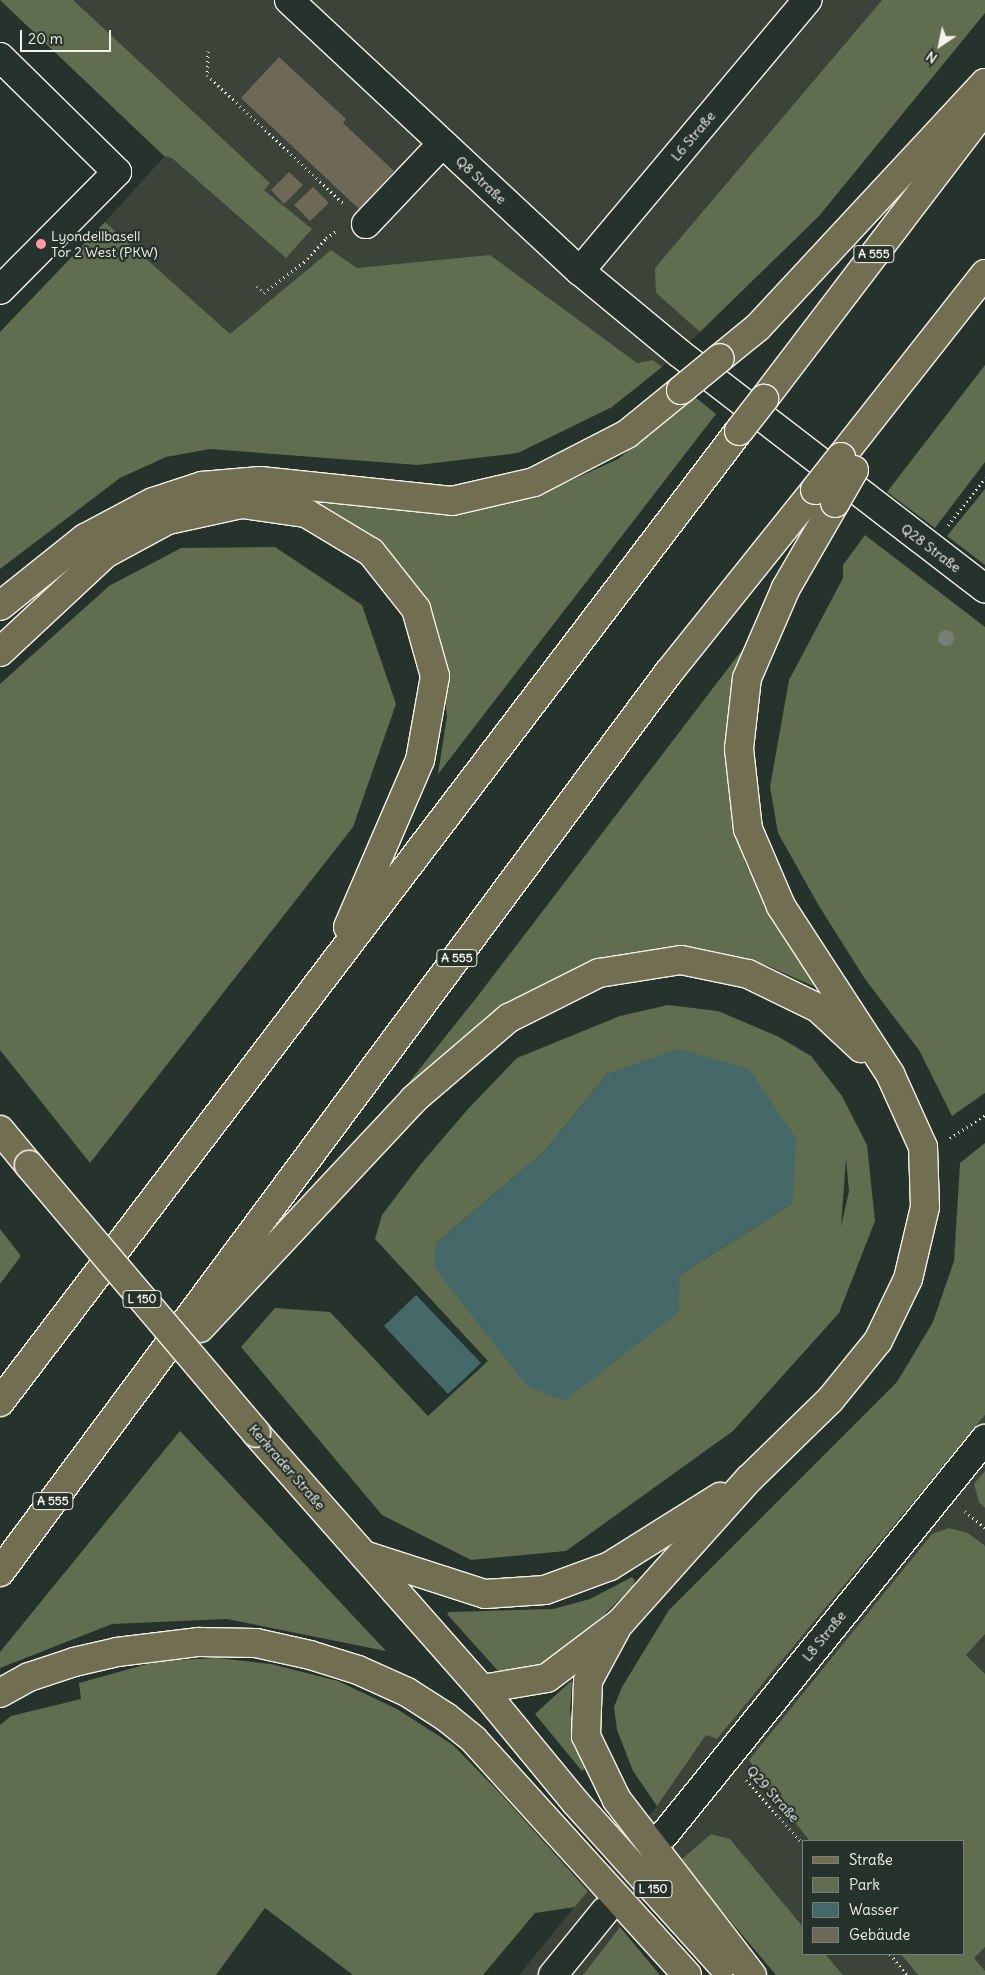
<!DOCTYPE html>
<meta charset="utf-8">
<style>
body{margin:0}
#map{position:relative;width:985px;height:1975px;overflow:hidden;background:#26332d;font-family:Delius,sans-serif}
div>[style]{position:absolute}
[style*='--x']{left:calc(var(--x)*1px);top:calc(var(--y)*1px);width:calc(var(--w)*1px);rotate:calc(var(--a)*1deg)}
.built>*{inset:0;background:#3c4339}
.green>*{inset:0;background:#606d4e}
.water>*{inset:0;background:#446968}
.building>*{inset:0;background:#6e6956}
.minor-tunnel>*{height:28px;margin-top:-14px;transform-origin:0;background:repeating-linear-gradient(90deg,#455049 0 28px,transparent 0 42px)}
.path>*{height:3px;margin-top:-1.5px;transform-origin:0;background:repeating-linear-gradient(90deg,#f4f1e8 0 1px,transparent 0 5px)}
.roads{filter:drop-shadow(1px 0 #f4f1e8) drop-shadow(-1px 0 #f4f1e8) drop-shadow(0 1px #f4f1e8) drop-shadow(0 -1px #f4f1e8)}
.minor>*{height:28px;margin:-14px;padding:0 14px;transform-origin:14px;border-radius:14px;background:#26332d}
.major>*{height:28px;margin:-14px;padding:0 14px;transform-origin:14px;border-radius:14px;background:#726e52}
.highway>*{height:28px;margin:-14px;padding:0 14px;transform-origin:14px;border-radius:14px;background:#726e52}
.bridges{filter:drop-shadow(1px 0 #f4f1e8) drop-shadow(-1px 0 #f4f1e8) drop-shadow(0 1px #f4f1e8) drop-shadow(0 -1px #f4f1e8)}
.major-bridge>*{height:28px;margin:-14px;padding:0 14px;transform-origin:14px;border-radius:14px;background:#726e52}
.highway-bridge>*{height:28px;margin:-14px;padding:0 14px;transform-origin:14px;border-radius:14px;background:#726e52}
.trees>*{width:16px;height:16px;margin:-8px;border-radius:50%;background:#777e72}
.dots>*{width:14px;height:14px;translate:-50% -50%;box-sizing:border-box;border:2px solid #26332d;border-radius:50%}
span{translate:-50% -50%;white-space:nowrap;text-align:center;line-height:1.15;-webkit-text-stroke:4.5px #26332d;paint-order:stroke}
.shield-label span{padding:1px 4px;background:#26332d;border:1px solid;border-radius:4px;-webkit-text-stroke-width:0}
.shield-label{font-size:12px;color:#f4f1e8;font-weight:700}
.street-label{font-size:14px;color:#f4f1e8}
.poi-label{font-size:14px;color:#f4f1e8}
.left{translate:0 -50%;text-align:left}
.legend{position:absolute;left:802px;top:1840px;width:162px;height:115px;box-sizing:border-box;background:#26332d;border:1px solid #787f78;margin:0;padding:6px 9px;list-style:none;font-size:15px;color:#f4f1e8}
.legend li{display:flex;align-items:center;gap:10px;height:25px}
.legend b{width:25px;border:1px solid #787f78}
.north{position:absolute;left:915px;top:20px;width:50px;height:50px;-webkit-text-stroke:4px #26332d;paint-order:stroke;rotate:214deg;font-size:14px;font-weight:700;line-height:20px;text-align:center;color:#f4f1e8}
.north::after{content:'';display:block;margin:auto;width:18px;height:22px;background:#f4f1e8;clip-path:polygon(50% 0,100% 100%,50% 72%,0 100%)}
.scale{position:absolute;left:20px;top:30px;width:91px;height:22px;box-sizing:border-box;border:2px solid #f4f1e8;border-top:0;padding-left:6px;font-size:15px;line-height:18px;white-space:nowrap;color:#f4f1e8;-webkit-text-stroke:4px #26332d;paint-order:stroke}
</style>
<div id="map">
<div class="built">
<i style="clip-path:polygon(17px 0,882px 0,656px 268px,656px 293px,700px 332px,662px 367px,653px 360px,637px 363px,230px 335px,105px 222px,174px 146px)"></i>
<i style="clip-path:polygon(985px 1415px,985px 1975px,843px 1975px,825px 1954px,964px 1954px,964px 1841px,804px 1841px,804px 1928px,730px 1839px,711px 1834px,682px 1859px,620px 1927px,583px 1975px,519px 1975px,657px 1806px,706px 1735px,717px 1739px)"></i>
</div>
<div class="green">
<i style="clip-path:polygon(0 0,73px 0,270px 183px,264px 190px,312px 229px,286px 258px,172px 158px,164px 156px)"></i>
<i style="clip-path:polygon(882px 0,985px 0,985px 13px,819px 216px,700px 332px,656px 293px,655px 268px)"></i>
<i style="clip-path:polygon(105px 222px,230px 334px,331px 250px,357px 268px,490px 255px,637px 363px,653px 360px,662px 367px,612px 407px,518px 453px,418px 465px,210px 449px,166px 457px,120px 478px,0 569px,0 332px)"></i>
<i style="clip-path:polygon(985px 365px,985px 462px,935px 528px,887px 492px)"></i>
<i style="clip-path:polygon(695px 397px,716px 414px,438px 774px,447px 716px,436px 623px,409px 581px,305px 497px,469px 510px,537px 496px,618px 459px)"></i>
<i style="clip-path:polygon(985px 489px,985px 565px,947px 536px)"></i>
<i style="clip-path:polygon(865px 535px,985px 627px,985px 1093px,952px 1116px,919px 1050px,865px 979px,819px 906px,778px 833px,770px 787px,789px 680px,843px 578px,843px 565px)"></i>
<i style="clip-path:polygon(275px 547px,362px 605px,396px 704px,353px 827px,90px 1163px,0 1050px,0 684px,109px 586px,181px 548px)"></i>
<i style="clip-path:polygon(752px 637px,728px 753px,730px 796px,745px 863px,785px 937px,822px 990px,768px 966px,731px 956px,679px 948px,621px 955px,566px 973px,514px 1003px,394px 1101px,477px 997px)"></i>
<i style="clip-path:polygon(evenodd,668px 1005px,718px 1011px,779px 1037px,811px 1056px,842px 1096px,867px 1145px,875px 1221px,839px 1313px,733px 1431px,566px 1551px,471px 1560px,382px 1515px,241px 1347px,275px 1308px,330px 1312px,428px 1416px,488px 1361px,375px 1239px,382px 1215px,420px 1165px,468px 1109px,517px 1058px,620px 1016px,668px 1005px,608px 1073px,793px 1203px,680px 1275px,436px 1243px,544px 1152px,608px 1073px,668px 1005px,846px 1158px,849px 1191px,841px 1227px,846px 1158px)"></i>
<i style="clip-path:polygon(985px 1143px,985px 1415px,717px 1739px,706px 1735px,657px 1806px,633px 1771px,617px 1730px,614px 1707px,622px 1687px,669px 1610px,897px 1382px,933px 1322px,954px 1261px,960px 1163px)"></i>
<i style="clip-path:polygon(0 1229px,21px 1256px,0 1284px)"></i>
<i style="clip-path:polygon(180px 1431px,386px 1651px,227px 1619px,112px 1624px,0 1668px,0 1652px)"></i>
<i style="clip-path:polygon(985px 1471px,985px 1508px,979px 1502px,974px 1484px)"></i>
<i style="clip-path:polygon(949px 1528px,968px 1533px,985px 1546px,985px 1634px,966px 1655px,985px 1674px,985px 1947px,974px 1958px,985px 1971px,985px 1975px,918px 1975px,901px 1954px,964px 1954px,964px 1841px,810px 1841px,766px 1787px,749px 1760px,932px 1534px)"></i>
<i style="clip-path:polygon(632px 1577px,635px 1580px,633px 1586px,578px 1641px,551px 1661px,534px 1667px,499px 1672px,447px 1614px,449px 1612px,553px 1609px,590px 1599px)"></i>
<i style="clip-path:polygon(216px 1658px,271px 1664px,338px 1681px,397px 1709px,453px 1745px,498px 1791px,588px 1891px,575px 1907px,535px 1913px,483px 1975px,353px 1975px,265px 1908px,216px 1975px,0 1975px,0 1725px,11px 1716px,81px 1699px,79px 1683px,158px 1661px)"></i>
<i style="clip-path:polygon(572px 1680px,570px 1713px,585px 1768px,582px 1771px,535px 1714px)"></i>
<i style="clip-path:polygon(711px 1834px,730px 1839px,804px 1928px,804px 1954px,825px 1954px,843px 1975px,776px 1975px,704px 1890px,682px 1859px)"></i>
<i style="clip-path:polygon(620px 1927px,660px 1975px,583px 1975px)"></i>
</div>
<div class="water">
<i style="clip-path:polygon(679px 1049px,749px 1069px,796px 1138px,793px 1203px,680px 1275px,679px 1312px,564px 1401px,527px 1386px,434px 1267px,436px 1243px,544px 1152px,608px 1073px)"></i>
<i style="clip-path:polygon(416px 1295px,481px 1363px,448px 1394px,384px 1326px)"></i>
</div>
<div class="building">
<i style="clip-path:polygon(279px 57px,346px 119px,343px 123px,394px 171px,359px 209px,241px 98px)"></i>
<i style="clip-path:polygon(289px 172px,303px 185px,284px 204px,271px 190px)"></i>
<i style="clip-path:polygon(313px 187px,329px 203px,310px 221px,294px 205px)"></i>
</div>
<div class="minor-tunnel">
<i style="--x:605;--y:1911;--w:76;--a:-51.9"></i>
</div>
<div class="path">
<i style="--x:208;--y:51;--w:24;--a:92"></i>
<i style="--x:207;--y:75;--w:188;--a:43.3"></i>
<i style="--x:257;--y:286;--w:10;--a:45"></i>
<i style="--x:264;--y:293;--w:51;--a:-37.8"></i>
<i style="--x:304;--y:262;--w:33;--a:-47"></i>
<i style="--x:326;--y:238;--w:14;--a:-34"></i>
<i style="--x:948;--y:525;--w:60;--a:-51.8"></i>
<i style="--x:950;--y:1138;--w:42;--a:-33.3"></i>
<i style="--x:965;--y:1511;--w:26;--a:40"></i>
<i style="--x:746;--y:1780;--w:87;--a:48.3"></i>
<i style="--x:890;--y:1954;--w:27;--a:51"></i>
</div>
<div class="roads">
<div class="minor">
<i style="--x:289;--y:0;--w:398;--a:43"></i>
<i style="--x:580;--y:271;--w:129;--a:39.6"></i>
<i style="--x:679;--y:353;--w:386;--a:37.6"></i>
<i style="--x:0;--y:57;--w:164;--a:44.5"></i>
<i style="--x:117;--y:172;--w:166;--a:134.8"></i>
<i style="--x:366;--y:224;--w:110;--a:-46.5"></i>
<i style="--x:580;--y:271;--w:354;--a:-50"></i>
<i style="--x:664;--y:1835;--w:510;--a:-50.97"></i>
<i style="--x:553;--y:1975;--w:82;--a:-50.9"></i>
</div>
<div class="major">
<i style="--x:0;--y:1130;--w:45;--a:50.4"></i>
<i style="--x:256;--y:1433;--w:341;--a:48.6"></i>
<i style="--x:482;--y:1689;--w:148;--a:50.5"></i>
</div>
<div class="highway">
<i style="--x:720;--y:358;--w:49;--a:-39.2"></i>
<i style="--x:758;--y:327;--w:333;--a:-47.1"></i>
<i style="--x:764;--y:399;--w:365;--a:-52.7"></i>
<i style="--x:841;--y:457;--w:233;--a:-51.8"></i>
<i style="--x:0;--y:606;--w:109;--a:-38.7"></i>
<i style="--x:85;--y:538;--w:77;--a:-27.9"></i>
<i style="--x:153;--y:502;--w:52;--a:-18.1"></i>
<i style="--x:202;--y:486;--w:58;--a:-4.9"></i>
<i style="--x:260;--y:481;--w:193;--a:5.9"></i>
<i style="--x:452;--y:501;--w:84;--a:-13"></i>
<i style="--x:534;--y:482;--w:105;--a:-27.3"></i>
<i style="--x:627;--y:434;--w:70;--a:-39.2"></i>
<i style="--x:0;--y:652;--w:144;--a:-43"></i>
<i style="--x:105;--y:554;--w:72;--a:-28.4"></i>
<i style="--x:168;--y:520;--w:76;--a:-12.2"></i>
<i style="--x:242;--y:504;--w:65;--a:8"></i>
<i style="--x:306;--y:513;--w:76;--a:31"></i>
<i style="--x:371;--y:552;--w:73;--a:51.7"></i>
<i style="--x:416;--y:609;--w:70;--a:74.2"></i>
<i style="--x:435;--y:676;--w:85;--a:100.1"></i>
<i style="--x:420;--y:760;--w:182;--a:113.3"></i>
<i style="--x:200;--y:1328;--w:313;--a:-46.9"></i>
<i style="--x:414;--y:1099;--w:125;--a:-40.5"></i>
<i style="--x:509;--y:1018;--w:101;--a:-26.6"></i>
<i style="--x:599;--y:973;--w:83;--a:-9"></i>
<i style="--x:681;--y:960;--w:68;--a:11.8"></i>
<i style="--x:748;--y:974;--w:78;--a:25.9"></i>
<i style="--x:818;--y:1008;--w:59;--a:42.9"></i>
<i style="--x:0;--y:1402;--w:1220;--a:-52.73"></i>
<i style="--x:364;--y:1555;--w:127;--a:17.9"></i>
<i style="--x:485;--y:1594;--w:60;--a:-3.8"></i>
<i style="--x:545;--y:1590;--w:69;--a:-20.3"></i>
<i style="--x:610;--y:1566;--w:130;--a:-32.1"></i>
<i style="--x:0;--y:1572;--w:1121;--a:-53.38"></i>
<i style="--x:669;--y:672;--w:233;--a:-51.3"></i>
<i style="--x:616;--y:1629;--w:59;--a:118.3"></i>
<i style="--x:588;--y:1681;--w:55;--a:92.1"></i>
<i style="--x:586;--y:1736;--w:71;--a:64.2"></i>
<i style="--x:617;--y:1800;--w:221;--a:52.4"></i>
<i style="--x:482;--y:1689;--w:66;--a:-9.6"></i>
<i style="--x:547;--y:1678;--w:93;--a:-37.1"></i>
<i style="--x:621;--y:1622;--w:192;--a:-48.2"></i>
<i style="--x:749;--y:1479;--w:113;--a:-44.3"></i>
<i style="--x:830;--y:1400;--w:76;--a:-50.9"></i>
<i style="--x:878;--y:1341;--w:69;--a:-64.2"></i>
<i style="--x:908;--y:1279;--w:74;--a:-76.7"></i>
<i style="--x:925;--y:1207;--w:60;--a:-91.9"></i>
<i style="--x:923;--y:1147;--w:80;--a:-114.3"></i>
<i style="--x:890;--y:1074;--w:200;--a:-123"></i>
<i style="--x:781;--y:906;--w:84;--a:-113.2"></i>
<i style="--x:748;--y:829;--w:81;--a:-96.4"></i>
<i style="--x:739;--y:749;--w:71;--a:-83.6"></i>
<i style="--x:747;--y:678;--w:98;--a:-66.6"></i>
<i style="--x:786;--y:588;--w:98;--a:-60"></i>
<i style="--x:0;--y:1693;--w:33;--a:-29"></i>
<i style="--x:29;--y:1677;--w:47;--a:-18.4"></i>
<i style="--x:74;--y:1662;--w:44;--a:-13.1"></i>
<i style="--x:117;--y:1652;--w:83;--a:-7"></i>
<i style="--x:199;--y:1642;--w:57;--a:1"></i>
<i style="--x:256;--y:1643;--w:55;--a:12.5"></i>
<i style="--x:310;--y:1655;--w:50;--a:17.4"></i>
<i style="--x:358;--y:1670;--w:54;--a:24.2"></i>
<i style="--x:407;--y:1692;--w:46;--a:32.7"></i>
<i style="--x:446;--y:1717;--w:36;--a:39"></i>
<i style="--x:474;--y:1740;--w:317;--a:47.8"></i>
<i style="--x:576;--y:1803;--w:218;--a:48"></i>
</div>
</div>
<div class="bridges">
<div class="major-bridge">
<i style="--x:29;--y:1165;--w:351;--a:49.7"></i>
</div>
<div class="highway-bridge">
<i style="--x:681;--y:390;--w:50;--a:-39.4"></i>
<i style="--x:739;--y:431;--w:41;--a:-52"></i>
<i style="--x:815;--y:490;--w:42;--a:-51.8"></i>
<i style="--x:835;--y:503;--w:38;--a:-60"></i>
</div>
</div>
<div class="trees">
<i style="left:946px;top:638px"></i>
</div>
<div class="dots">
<i style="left:41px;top:244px;background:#ff9aa2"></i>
</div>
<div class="shield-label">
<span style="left:874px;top:254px">A 555</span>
<span style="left:457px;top:958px">A 555</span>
<span style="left:142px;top:1299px">L 150</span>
<span style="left:53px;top:1501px">A 555</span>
<span style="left:653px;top:1889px">L 150</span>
</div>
<div class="street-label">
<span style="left:693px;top:136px;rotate:-50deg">L6 Straße</span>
<span style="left:481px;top:180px;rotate:43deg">Q8 Straße</span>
<span style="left:931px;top:548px;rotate:37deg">Q28 Straße</span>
<span style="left:287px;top:1467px;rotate:49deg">Kerkrader Straße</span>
<span style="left:824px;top:1636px;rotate:-51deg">L8 Straße</span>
<span style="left:773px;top:1794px;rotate:48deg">Q29 Straße</span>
</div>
<div class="poi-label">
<span class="left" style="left:51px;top:244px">Lyondellbasell<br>Tor 2 West (PKW)</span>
</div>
<ul class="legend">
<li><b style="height:6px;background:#726e52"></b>Straße</li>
<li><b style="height:14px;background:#606d4e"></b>Park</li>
<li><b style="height:14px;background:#446968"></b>Wasser</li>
<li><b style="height:14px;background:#6e6956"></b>Gebäude</li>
</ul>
<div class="north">N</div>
<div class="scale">20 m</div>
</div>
